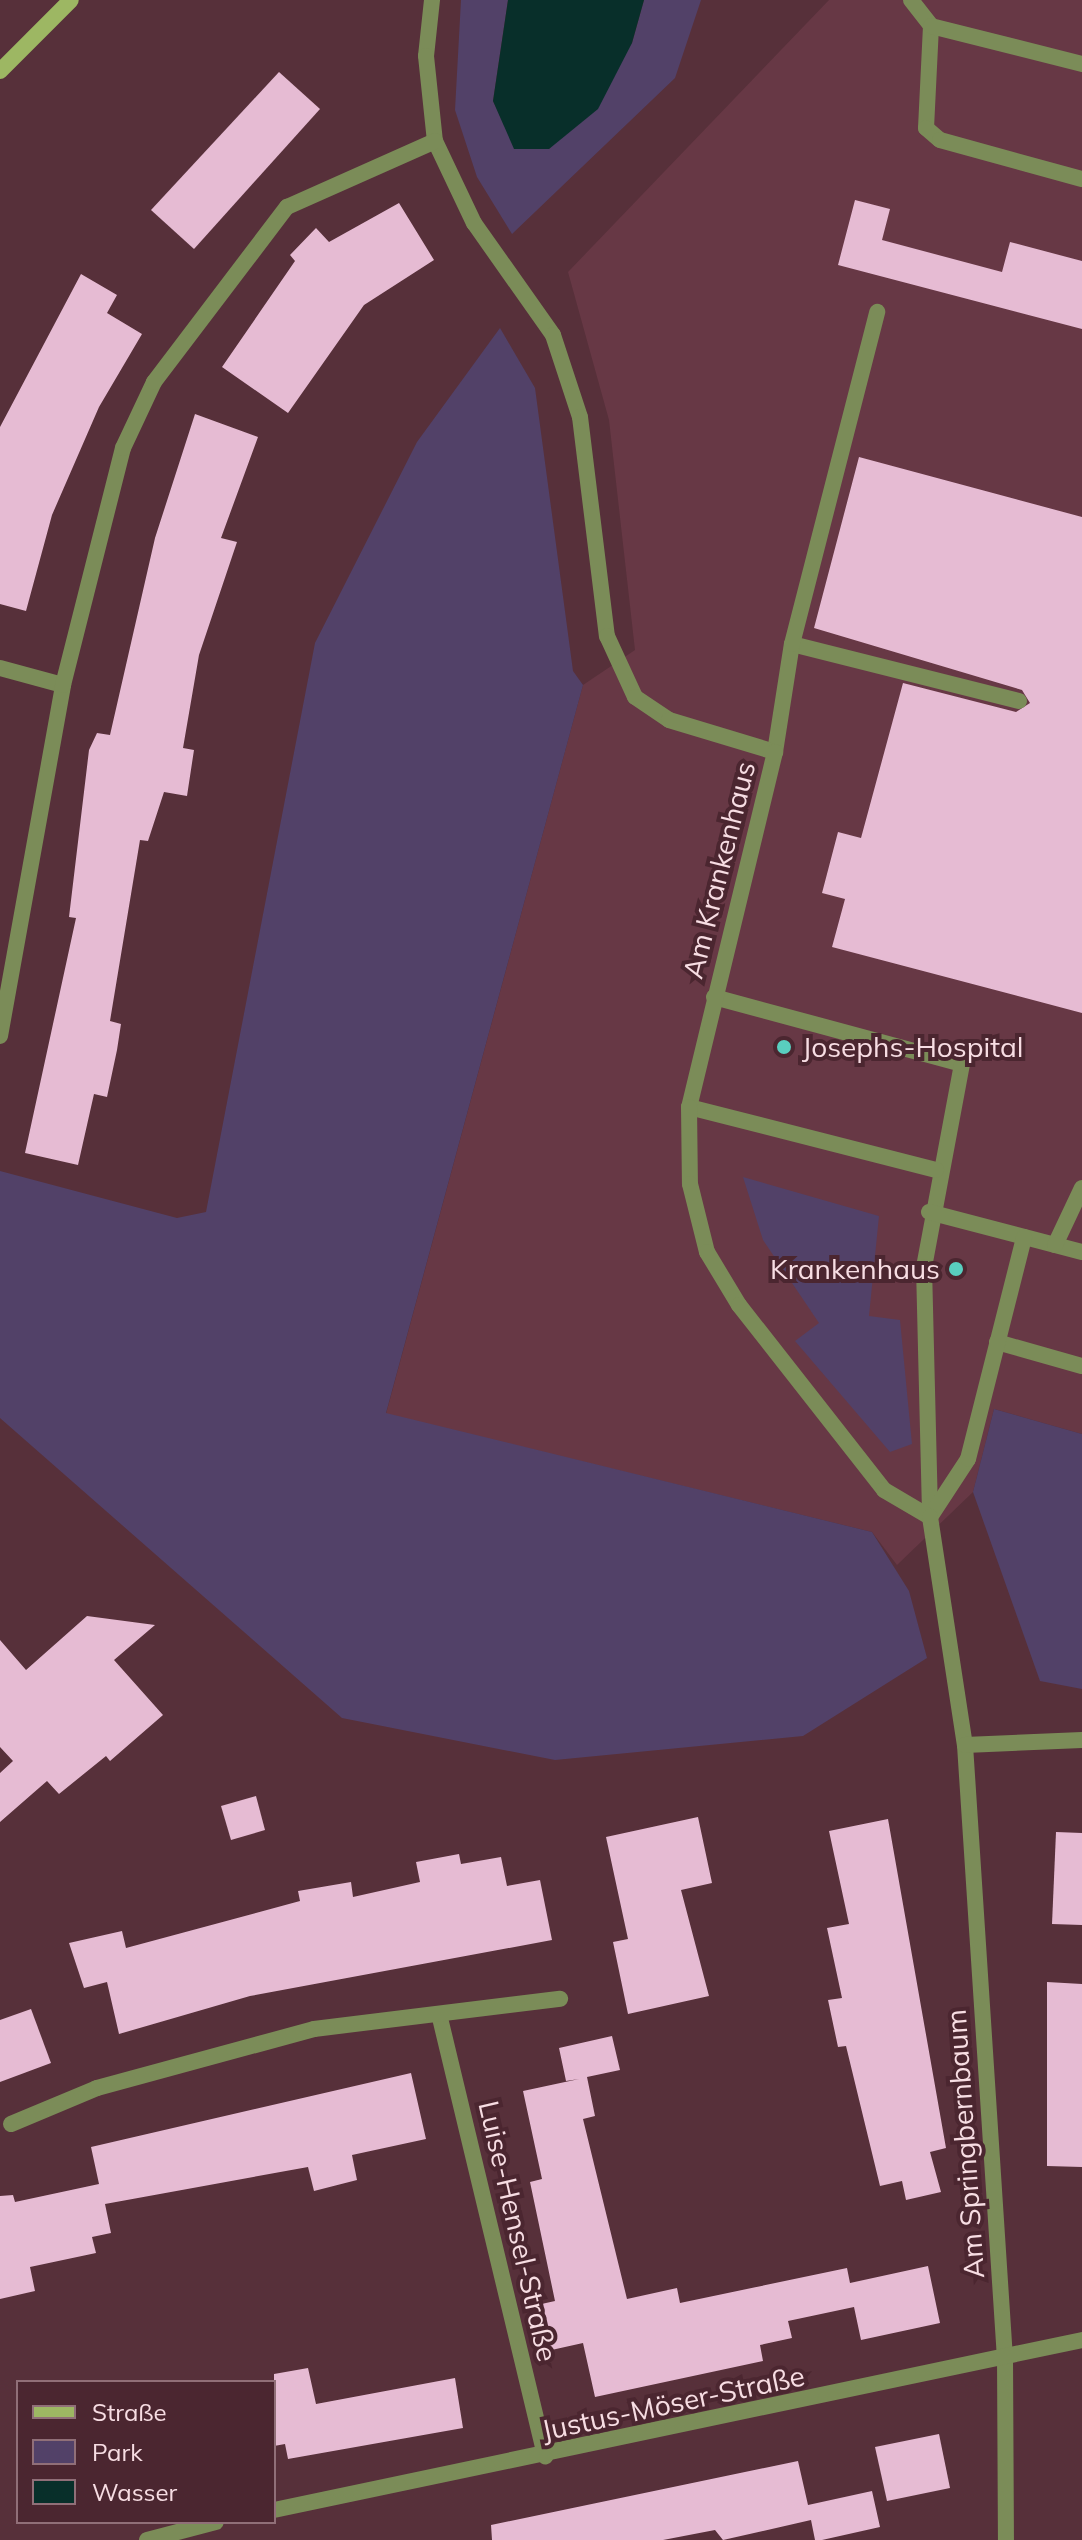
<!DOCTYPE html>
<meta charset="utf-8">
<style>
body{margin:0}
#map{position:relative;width:1082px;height:2540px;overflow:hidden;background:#57303a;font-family:Mulish,sans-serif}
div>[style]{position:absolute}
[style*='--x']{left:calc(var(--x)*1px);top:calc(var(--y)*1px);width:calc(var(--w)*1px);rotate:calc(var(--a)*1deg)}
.built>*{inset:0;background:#673845}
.green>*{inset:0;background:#524168}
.water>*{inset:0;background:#082f2a}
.building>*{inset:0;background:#e6bbd3}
.lane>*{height:16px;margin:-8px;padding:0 8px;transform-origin:8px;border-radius:8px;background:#7b8c58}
.street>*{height:16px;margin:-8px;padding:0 8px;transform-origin:8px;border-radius:8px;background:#7b8c58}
.secondary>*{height:16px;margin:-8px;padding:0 8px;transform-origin:8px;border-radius:8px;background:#9db763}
.dots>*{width:22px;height:22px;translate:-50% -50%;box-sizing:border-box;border:4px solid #4b2630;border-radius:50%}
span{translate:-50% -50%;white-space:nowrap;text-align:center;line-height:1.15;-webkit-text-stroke:8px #4b2630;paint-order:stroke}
.street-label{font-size:28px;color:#f7dde3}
.poi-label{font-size:28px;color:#f7dde3}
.left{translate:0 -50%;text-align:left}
.right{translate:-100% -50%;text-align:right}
.legend{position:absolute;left:16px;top:2380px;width:260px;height:144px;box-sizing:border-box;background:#4b2630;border:2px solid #906f78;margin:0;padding:10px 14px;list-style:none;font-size:24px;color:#f7dde3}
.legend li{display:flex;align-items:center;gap:16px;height:40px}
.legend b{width:40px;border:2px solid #906f78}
</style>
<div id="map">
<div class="built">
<i style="clip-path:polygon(829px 0,1082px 0,1082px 1434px,994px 1409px,973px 1492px,897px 1565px,872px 1532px,386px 1414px,583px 685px,635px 650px,609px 420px,568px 272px)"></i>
</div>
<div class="green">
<i style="clip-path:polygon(461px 0,508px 0,493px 101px,515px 149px,549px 149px,632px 43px,644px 0,701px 0,675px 78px,512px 234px,477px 177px,455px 110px)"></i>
<i style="clip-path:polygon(500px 328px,535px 388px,573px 671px,583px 685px,386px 1413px,872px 1532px,909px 1591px,927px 1658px,803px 1736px,555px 1760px,342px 1718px,0 1418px,0 1171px,177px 1218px,206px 1212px,315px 643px,417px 442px)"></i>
<i style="clip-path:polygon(743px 1177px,879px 1216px,869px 1316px,900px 1320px,912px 1444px,890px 1452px,795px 1341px,819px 1323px,763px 1240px)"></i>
<i style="clip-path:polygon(994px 1409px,1082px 1434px,1082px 1689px,1040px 1681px,973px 1492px)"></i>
</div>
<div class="water">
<i style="clip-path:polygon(508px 0,644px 0,632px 43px,598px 109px,549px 149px,514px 149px,493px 101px)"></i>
</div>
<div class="building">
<i style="clip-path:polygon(279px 72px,320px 109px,194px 249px,151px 210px)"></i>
<i style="clip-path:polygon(855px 200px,890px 209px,882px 240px,1002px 272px,1010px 242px,1082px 261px,1082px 329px,838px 265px)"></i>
<i style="clip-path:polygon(399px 203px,434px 260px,364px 305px,288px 413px,222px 367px,295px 261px,290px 255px,316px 228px,329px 242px)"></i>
<i style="clip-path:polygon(81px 274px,117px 295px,107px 313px,142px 334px,99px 407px,52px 515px,26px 611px,0 604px,0 427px)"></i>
<i style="clip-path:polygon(195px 414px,258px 437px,221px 538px,237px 542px,199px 655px,183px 748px,194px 750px,187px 796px,164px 792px,148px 841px,140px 840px,110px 1021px,121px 1024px,117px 1050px,107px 1097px,94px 1094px,78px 1165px,25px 1153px,76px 918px,69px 917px,89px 750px,97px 733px,110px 735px,155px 538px)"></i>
<i style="clip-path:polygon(859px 457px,1082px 517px,1082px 1013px,832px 947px,845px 899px,822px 893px,838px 832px,861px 838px,903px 683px,1016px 712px,1030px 703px,1022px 690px,814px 628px)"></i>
<i style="clip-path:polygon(87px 1616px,155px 1625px,114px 1660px,163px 1715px,110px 1761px,106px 1756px,59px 1794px,47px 1781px,0 1822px,0 1773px,13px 1761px,0 1747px,0 1640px,26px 1670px)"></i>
<i style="clip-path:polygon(256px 1796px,265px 1830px,231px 1840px,221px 1806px)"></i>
<i style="clip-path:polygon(698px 1817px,712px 1883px,681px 1890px,709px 1996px,628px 2014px,613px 1942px,628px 1939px,606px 1837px)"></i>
<i style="clip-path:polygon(888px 1819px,946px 2148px,930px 2152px,941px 2192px,906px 2200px,902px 2181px,880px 2186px,846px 2046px,838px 2047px,828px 2000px,842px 1998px,827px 1928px,849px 1924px,829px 1831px)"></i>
<i style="clip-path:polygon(1056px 1832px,1082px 1833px,1082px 1925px,1052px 1924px)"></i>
<i style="clip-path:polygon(459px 1854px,461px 1864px,501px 1857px,507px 1886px,540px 1880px,552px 1940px,250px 1996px,119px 2034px,107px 1982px,84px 1988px,69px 1943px,122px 1931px,126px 1948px,300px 1901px,298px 1891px,351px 1882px,353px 1897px,420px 1882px,416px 1862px)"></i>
<i style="clip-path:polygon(1047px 1982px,1082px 1984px,1082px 2167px,1047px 2166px)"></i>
<i style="clip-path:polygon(31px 2009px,51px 2063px,0 2082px,0 2020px)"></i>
<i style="clip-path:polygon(612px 2036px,620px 2070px,587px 2077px,595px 2116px,583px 2119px,627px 2299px,677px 2288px,680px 2303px,847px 2268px,850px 2283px,928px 2266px,940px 2323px,861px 2340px,854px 2307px,788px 2321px,792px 2338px,760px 2345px,763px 2361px,595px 2397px,583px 2343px,547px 2351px,537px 2305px,555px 2301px,530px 2182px,542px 2179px,523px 2091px,579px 2079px,566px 2081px,559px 2048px)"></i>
<i style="clip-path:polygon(411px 2073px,426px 2139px,352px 2155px,357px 2180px,314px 2191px,308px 2167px,105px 2204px,111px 2233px,92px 2237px,96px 2253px,30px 2267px,35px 2291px,0 2299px,0 2196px,13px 2195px,15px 2202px,99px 2184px,91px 2147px)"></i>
<i style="clip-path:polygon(308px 2368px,316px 2404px,455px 2378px,463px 2428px,288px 2459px,285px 2444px,274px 2446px,274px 2374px)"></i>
<i style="clip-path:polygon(939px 2434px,950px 2488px,887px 2501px,875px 2447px)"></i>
<i style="clip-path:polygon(798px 2461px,808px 2505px,872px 2491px,880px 2527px,822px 2540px,815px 2540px,811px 2520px,723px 2540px,715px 2530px,663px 2540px,492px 2540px,491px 2525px)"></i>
</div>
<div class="lane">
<i style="--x:911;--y:0;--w:33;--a:52"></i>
<i style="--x:931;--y:26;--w:102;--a:92.8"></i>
<i style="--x:926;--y:128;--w:18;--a:41"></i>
<i style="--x:940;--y:140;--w:147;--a:15.4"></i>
<i style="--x:931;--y:26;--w:156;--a:14.1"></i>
<i style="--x:792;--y:644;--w:234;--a:14.1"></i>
<i style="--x:775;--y:752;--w:109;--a:-81.1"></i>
<i style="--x:792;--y:644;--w:343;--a:-75.6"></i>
<i style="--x:714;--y:997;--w:257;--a:15.1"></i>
<i style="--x:962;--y:1064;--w:207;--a:100.6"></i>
<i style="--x:924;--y:1267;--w:250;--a:88.6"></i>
<i style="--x:689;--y:1107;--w:255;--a:14.3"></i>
<i style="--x:929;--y:1212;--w:158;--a:14.7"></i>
<i style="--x:1055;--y:1245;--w:63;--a:-64.7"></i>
<i style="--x:997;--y:1342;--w:88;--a:15.8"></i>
<i style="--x:930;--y:1517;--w:69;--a:-56.8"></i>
<i style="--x:968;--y:1459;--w:229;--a:-75.8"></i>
</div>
<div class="street">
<i style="--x:432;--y:0;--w:56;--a:96.1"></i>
<i style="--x:426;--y:56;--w:85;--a:84"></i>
<i style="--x:435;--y:141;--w:91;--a:64.6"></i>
<i style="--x:474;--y:223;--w:137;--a:54.8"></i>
<i style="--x:553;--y:335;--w:86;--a:71.8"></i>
<i style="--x:580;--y:417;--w:221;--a:83"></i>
<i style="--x:607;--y:636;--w:67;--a:65.3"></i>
<i style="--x:635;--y:697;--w:41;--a:34.1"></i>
<i style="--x:669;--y:720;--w:111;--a:16.8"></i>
<i style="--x:775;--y:752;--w:365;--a:103.6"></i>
<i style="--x:689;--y:1107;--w:77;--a:89.3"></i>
<i style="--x:690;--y:1184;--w:70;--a:76"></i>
<i style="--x:707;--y:1252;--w:62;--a:58.9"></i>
<i style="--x:739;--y:1305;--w:235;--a:51.9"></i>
<i style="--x:884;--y:1490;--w:53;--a:30.4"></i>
<i style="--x:930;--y:1517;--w:231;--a:81.3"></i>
<i style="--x:965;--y:1745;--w:614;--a:86.27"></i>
<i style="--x:1005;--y:2358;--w:182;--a:89.7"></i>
<i style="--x:0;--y:668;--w:65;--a:15.1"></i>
<i style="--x:0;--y:1036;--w:357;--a:-79.8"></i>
<i style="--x:63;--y:685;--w:244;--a:-75.8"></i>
<i style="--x:123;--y:448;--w:73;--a:-64.8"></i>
<i style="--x:154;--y:382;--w:220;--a:-52.8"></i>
<i style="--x:287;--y:207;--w:162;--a:-24"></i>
<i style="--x:965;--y:1745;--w:117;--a:-2.4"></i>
<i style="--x:440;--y:2018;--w:451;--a:76.5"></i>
<i style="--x:11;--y:2124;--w:93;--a:-22.7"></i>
<i style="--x:97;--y:2088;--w:225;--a:-15.2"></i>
<i style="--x:314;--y:2029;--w:248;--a:-7"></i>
<i style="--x:274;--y:2510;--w:826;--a:-11.88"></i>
<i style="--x:147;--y:2540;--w:71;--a:-14.6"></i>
</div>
<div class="secondary">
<i style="--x:0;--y:71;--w:100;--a:-45"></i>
</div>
<div class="dots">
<i style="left:784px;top:1047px;background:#59cebf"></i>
<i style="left:956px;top:1269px;background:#59cebf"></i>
</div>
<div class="street-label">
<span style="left:719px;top:870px;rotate:-76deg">Am Krankenhaus</span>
<span style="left:965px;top:2144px;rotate:-94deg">Am Springbernbaum</span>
<span style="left:518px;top:2231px;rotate:77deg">Luise-Hensel-Straße</span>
<span style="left:673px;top:2403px;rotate:-12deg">Justus-Möser-Straße</span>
</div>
<div class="poi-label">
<span class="left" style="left:802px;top:1047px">Josephs-Hospital</span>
<span class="right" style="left:940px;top:1269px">Krankenhaus</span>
</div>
<ul class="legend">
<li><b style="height:10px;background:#9db763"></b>Straße</li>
<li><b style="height:22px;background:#524168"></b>Park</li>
<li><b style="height:22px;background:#082f2a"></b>Wasser</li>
</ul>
</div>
